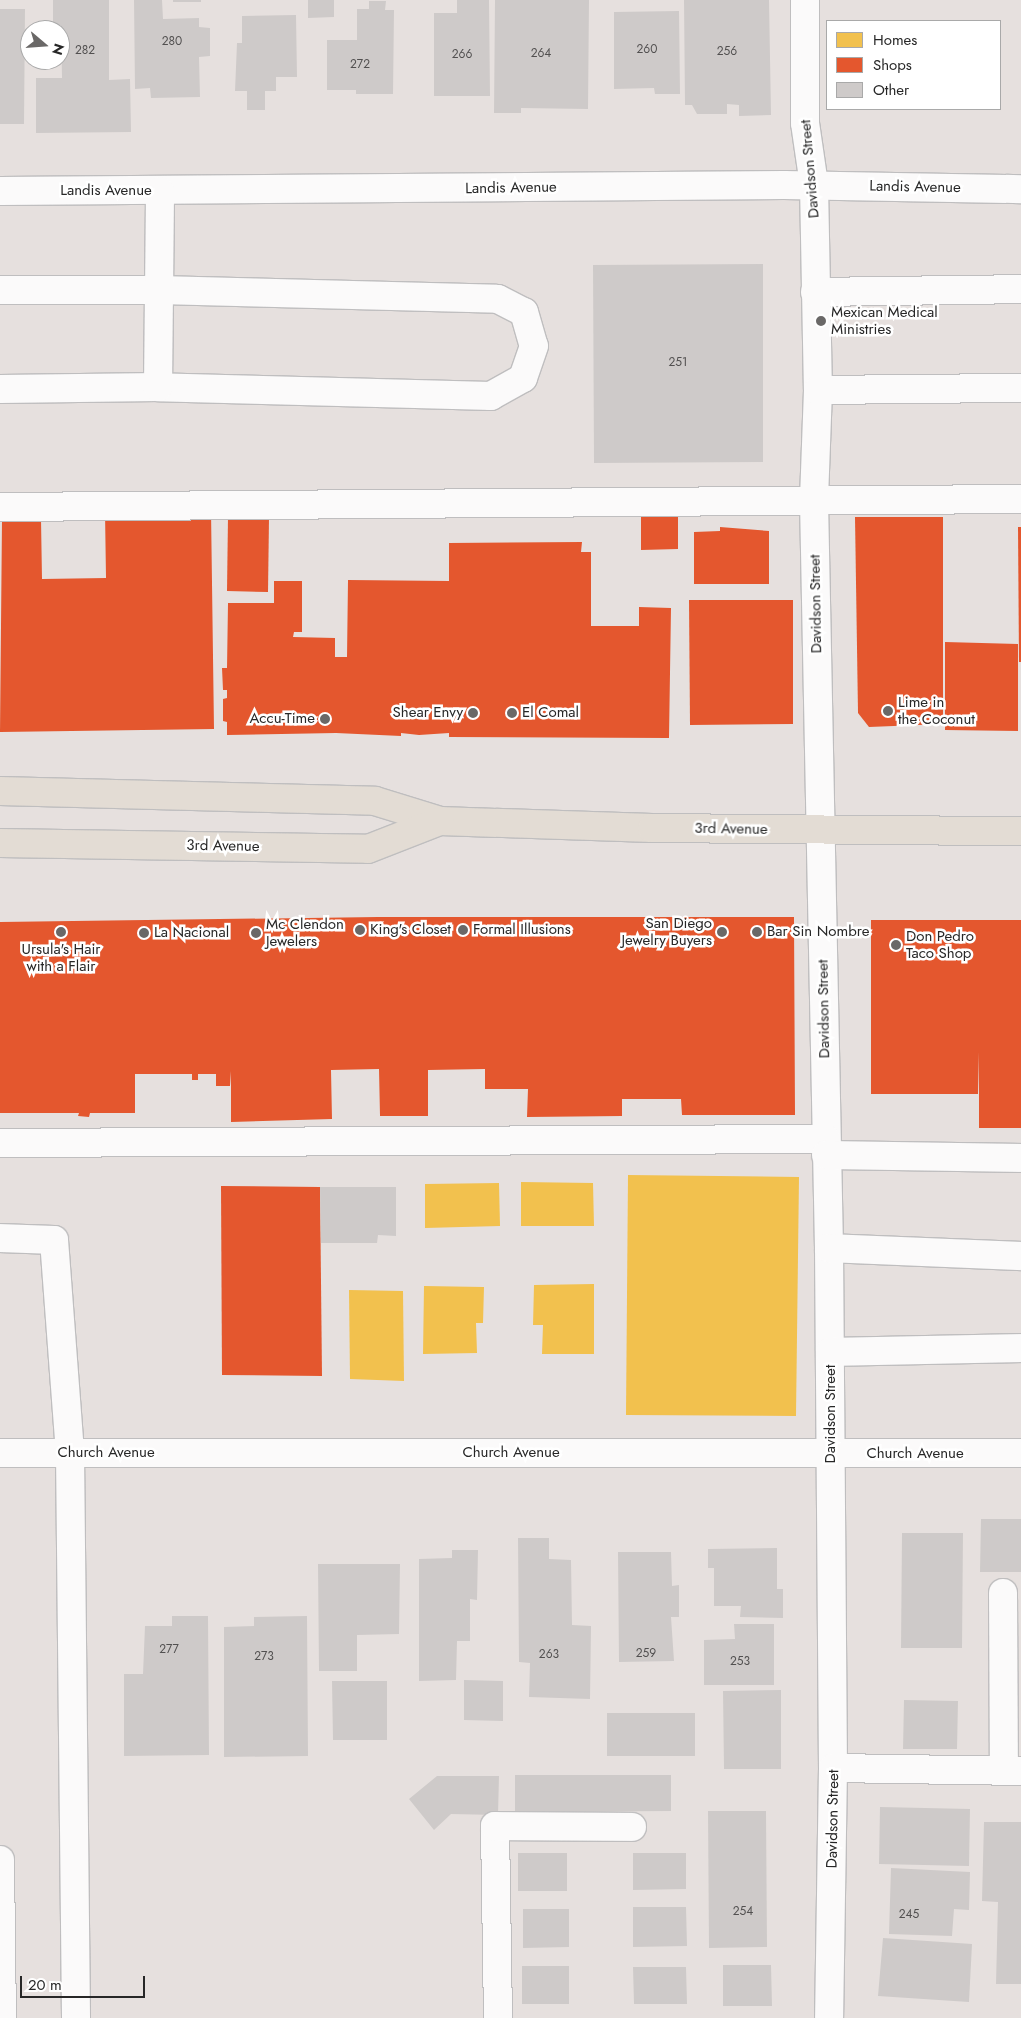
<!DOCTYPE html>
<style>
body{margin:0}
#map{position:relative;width:1021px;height:2018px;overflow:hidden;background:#e6e0de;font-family:Jost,sans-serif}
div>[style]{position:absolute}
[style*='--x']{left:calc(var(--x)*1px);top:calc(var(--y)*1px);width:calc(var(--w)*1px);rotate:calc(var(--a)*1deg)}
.homes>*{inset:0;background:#f2c14e}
.shops>*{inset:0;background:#e4572e}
.building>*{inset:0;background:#cecac9}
.roads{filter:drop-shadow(1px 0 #bfbebf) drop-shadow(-1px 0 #bfbebf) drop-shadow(0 1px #bfbebf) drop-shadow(0 -1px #bfbebf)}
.minor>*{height:28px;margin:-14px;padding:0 14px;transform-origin:14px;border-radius:14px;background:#fbfafa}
.major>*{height:28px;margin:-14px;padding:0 14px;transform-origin:14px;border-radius:14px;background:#e3dcd4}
.dots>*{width:14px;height:14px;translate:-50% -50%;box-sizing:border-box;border:2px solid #fff;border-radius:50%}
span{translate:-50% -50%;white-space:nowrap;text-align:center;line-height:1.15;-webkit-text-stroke:5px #fff;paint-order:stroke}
.number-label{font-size:12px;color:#525050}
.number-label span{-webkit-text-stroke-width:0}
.street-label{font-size:15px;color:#272727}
.poi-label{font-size:15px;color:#272727}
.left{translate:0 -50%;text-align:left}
.right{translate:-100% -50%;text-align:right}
.legend{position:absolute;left:826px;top:20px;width:175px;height:90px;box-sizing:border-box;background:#fff;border:1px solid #a9a9a9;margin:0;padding:6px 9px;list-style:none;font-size:15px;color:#272727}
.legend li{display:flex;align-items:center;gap:10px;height:25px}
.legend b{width:25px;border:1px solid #a9a9a9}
.north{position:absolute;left:20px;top:20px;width:50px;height:50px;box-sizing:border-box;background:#fff;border:1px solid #a9a9a9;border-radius:50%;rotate:108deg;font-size:14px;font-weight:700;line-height:20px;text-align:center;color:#272727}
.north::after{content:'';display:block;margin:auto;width:18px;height:22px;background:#6a6867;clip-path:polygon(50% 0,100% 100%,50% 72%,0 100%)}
.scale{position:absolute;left:20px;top:1976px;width:125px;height:22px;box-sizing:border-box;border:2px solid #272727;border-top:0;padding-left:6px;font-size:15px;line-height:18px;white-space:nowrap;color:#272727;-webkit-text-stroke:4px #fff;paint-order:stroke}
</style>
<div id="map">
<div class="homes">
<i style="clip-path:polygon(628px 1175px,799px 1177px,796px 1416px,626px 1415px)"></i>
<i style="clip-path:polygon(521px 1182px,593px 1183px,594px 1226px,521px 1226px)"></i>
<i style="clip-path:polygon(499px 1183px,500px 1226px,425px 1228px,425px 1184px)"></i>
<i style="clip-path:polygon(594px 1284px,594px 1354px,542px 1354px,543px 1325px,533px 1325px,534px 1285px)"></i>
<i style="clip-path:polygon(424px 1286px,484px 1287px,483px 1323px,476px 1323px,477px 1353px,423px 1354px)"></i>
<i style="clip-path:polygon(349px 1290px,403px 1291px,404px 1381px,350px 1379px)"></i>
</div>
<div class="shops">
<i style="clip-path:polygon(211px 510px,214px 729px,0 732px,2px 519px,41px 519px,42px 579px,106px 578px,105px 512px)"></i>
<i style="clip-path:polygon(641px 512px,678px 512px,678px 549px,641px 550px)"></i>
<i style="clip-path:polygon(228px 517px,269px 518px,268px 592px,227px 591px)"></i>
<i style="clip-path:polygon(855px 517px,943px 517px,943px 724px,869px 727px,858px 713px)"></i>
<i style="clip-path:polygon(720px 527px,769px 531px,769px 584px,694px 584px,694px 532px,720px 531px)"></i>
<i style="clip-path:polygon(1018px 527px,1021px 527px,1021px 662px,1019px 662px)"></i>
<i style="clip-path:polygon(582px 542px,581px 552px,591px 552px,591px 626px,639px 626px,639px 607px,671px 608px,669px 738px,449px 737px,449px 733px,419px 735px,401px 733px,401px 736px,336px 733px,227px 735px,227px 722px,223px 721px,223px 699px,227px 698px,227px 690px,223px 690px,222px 668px,227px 668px,228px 603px,274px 603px,274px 581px,302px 581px,302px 632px,294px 632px,293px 637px,335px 638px,335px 657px,347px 657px,348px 580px,449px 581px,449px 543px)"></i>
<i style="clip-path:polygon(689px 600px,793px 600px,793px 724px,690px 725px)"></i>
<i style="clip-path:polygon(945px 642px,1018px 644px,1018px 731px,945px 730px)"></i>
<i style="clip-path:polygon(378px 917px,794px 917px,795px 1115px,682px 1115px,681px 1099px,622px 1099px,622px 1116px,527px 1117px,528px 1089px,485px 1089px,485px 1069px,428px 1070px,428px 1116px,380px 1116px,379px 1069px,331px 1070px,332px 1119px,231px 1122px,231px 1071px,230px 1086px,216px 1086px,216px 1074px,198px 1074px,198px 1080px,192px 1080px,192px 1074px,135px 1074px,135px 1113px,90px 1113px,89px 1117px,78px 1116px,79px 1113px,0 1113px,0 922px)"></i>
<i style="clip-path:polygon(871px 920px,1021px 920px,1021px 1128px,979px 1128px,979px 1052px,978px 1094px,871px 1094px)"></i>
<i style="clip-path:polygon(221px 1186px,320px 1187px,322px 1376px,222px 1375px)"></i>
</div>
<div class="building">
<i style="clip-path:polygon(53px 0,109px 0,109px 80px,130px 79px,131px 132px,36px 133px,36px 78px,62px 78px,61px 25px,53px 25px)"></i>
<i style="clip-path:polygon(134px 0,162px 0,163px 19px,199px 18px,199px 27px,210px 28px,210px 56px,199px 57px,200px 97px,151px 98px,150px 88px,135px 89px)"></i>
<i style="clip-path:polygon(173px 0,201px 0,201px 2px,173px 2px)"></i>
<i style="clip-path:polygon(308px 0,334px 0,334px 17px,308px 18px)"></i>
<i style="clip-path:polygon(457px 0,489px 0,490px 96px,434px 96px,434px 13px,457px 13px)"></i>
<i style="clip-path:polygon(495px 0,589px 0,588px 109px,521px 108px,521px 113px,494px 113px)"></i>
<i style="clip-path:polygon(684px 0,769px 0,771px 115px,739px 116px,739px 105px,727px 104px,727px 114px,697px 114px,692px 105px,685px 105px)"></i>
<i style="clip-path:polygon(369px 1px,386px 1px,385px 10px,394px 10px,393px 94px,356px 94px,356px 90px,327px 90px,327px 40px,357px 40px,357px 9px,369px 9px)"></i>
<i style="clip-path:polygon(0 9px,25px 9px,24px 124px,0 124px)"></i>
<i style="clip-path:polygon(679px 11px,680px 94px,655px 94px,654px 88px,614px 89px,614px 12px)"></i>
<i style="clip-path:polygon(296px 15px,297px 77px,276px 77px,276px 91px,265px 91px,265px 110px,247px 110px,247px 91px,235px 91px,237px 43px,242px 43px,242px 16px)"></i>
<i style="clip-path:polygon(763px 264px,763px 462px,594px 463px,593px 265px)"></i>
<i style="clip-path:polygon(320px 1187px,396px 1187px,396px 1236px,378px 1235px,377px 1243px,321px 1243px)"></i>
<i style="clip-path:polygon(981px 1519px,1021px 1519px,1021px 1572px,980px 1572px)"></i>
<i style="clip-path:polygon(902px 1533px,963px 1533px,962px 1648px,901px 1648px)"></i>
<i style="clip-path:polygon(518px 1538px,549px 1538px,549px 1559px,571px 1560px,572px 1625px,591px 1626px,590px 1699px,529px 1697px,530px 1663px,519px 1662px)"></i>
<i style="clip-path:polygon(777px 1548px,777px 1589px,783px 1589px,783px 1618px,740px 1617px,741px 1606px,714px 1606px,714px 1568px,708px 1568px,708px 1549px)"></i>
<i style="clip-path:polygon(452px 1550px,478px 1550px,477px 1600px,470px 1599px,470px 1641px,457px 1641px,456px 1680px,419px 1681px,419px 1559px,452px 1558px)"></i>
<i style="clip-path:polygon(618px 1552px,671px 1552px,672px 1586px,679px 1585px,679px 1617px,671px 1617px,674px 1661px,619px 1662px)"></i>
<i style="clip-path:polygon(318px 1564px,400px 1564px,399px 1634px,357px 1635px,357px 1671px,319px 1671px)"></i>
<i style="clip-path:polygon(172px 1616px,208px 1616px,209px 1755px,124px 1756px,124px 1674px,143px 1674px,145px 1626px,172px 1626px)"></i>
<i style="clip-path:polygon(307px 1616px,308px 1756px,224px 1757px,224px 1627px,254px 1626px,254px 1617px)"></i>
<i style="clip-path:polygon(734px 1624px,774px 1624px,774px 1685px,704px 1685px,704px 1640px,735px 1639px)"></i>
<i style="clip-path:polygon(464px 1680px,503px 1681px,503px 1721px,464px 1720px)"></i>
<i style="clip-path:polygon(332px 1681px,387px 1681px,387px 1740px,333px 1740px)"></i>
<i style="clip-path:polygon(781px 1690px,781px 1769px,724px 1769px,723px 1691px)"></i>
<i style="clip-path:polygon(904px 1700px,958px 1701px,957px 1749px,903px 1749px)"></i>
<i style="clip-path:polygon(607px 1713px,695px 1713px,695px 1756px,607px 1756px)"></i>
<i style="clip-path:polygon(515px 1775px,671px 1775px,671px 1811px,515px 1812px)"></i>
<i style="clip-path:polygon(437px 1776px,499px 1776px,498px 1815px,451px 1814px,434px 1830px,409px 1799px)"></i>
<i style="clip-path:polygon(880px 1807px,970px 1809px,969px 1866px,879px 1864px)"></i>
<i style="clip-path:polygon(708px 1811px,766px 1811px,767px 1947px,709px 1948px)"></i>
<i style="clip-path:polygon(984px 1822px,1021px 1822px,1021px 1984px,996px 1984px,998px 1902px,982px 1901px)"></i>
<i style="clip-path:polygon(518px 1853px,567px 1853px,567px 1891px,518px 1891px)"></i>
<i style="clip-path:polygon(633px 1853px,686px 1853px,686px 1889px,633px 1890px)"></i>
<i style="clip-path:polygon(891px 1868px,970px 1872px,969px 1910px,954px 1909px,952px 1936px,889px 1934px)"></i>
<i style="clip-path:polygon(633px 1907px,686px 1907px,687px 1946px,633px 1947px)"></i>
<i style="clip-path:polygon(523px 1909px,569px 1909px,569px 1947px,523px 1948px)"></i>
<i style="clip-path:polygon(883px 1938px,972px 1944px,969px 2002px,878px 1996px)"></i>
<i style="clip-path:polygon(723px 1965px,771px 1965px,772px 2006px,723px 2006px)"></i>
<i style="clip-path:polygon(522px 1966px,569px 1966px,569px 2004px,522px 2004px)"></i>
<i style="clip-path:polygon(633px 1967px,686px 1967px,687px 2004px,634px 2004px)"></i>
</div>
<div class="roads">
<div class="minor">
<i style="--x:805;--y:0;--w:123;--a:90"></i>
<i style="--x:805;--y:123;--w:63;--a:81.7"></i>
<i style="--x:814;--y:185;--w:205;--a:88.9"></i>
<i style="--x:818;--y:390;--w:111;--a:92.1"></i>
<i style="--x:814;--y:501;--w:747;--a:88.85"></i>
<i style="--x:829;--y:1248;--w:520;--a:89.56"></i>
<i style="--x:833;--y:1768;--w:250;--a:90.9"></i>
<i style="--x:0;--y:191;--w:784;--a:-0.44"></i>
<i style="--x:784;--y:185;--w:237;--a:1"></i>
<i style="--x:0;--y:290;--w:159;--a:0"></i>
<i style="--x:159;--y:290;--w:339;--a:1.5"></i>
<i style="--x:498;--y:299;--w:29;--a:27"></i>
<i style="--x:524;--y:312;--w:35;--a:74"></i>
<i style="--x:534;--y:346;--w:34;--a:109"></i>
<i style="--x:523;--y:378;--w:37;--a:151"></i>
<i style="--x:491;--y:396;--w:333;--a:-178.5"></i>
<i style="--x:158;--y:387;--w:158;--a:179.3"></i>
<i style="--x:815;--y:292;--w:206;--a:-0.8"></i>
<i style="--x:158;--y:387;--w:196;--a:-89.4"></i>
<i style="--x:818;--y:390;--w:203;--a:-0.6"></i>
<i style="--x:0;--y:507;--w:1021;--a:-0.45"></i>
<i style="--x:0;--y:1143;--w:826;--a:-0.28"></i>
<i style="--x:826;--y:1155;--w:195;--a:0.9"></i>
<i style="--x:0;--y:1238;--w:54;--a:2.1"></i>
<i style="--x:54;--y:1240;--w:214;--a:85.7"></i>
<i style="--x:70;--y:1453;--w:565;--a:89.39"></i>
<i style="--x:829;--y:1248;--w:192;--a:2.4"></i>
<i style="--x:830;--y:1352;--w:191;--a:-1.2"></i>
<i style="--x:0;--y:1453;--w:1021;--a:0"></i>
<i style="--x:1003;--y:1593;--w:178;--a:89.7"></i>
<i style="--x:833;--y:1768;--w:188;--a:0.9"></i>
<i style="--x:0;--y:1860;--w:158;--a:89.3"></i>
<i style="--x:498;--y:2018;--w:192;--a:-90.9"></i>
<i style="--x:495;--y:1826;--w:137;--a:0.4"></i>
</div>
<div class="major">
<i style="--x:0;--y:791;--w:375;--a:1.5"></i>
<i style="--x:375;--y:801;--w:68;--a:17.1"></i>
<i style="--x:440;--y:821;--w:212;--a:1.9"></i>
<i style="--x:652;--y:828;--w:369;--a:0.5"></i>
<i style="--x:0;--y:843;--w:368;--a:0.9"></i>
<i style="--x:368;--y:849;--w:77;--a:-21.3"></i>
</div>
</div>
<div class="dots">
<i style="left:821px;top:321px;background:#6a6867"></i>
<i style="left:888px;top:711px;background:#6a6867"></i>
<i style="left:473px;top:713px;background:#6a6867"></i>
<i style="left:512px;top:713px;background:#6a6867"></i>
<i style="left:325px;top:719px;background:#6a6867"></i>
<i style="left:360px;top:930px;background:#6a6867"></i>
<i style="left:463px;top:930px;background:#6a6867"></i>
<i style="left:61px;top:932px;background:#6a6867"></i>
<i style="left:722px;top:932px;background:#6a6867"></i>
<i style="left:757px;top:932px;background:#6a6867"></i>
<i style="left:144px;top:933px;background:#6a6867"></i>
<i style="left:256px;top:933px;background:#6a6867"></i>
<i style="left:896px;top:945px;background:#6a6867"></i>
</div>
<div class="number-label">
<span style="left:172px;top:42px">280</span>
<span style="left:647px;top:50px">260</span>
<span style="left:85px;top:51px">282</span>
<span style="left:727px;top:52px">256</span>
<span style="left:541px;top:54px">264</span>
<span style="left:462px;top:55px">266</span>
<span style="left:360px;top:65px">272</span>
<span style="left:678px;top:363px">251</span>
<span style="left:169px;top:1650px">277</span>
<span style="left:646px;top:1654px">259</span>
<span style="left:549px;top:1655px">263</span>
<span style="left:264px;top:1657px">273</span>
<span style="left:740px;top:1662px">253</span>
<span style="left:743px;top:1912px">254</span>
<span style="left:909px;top:1915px">245</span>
</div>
<div class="street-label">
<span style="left:810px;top:169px;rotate:-95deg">Davidson Street</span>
<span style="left:915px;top:187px;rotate:1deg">Landis Avenue</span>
<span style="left:511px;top:188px;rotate:-1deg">Landis Avenue</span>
<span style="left:106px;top:191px">Landis Avenue</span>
<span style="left:816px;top:604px;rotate:-91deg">Davidson Street</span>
<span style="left:731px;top:829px;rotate:1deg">3rd Avenue</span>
<span style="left:223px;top:846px;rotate:1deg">3rd Avenue</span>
<span style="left:824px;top:1009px;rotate:-91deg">Davidson Street</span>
<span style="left:831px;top:1414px;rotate:-90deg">Davidson Street</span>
<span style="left:106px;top:1453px">Church Avenue</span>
<span style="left:511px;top:1453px">Church Avenue</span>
<span style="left:915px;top:1454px">Church Avenue</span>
<span style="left:833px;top:1819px;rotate:-89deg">Davidson Street</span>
</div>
<div class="poi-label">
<span class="left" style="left:831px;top:321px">Mexican Medical<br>Ministries</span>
<span class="left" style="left:898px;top:711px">Lime in<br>the Coconut</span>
<span class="right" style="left:463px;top:713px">Shear Envy</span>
<span class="left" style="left:522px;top:713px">El Comal</span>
<span class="right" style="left:315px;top:719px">Accu-Time</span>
<span class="right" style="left:712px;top:932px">San Diego<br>Jewelry Buyers</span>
<span class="left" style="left:266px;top:933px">Mc Clendon<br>Jewelers</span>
<span class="left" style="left:370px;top:930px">King's Closet</span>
<span class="left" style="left:473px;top:930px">Formal Illusions</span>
<span class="left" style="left:767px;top:932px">Bar Sin Nombre</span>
<span class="left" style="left:154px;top:933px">La Nacional</span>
<span class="left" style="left:906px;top:945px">Don Pedro<br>Taco Shop</span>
<span style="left:61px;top:958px">Ursula's Hair<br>with a Flair</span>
</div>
<ul class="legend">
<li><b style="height:14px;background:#f2c14e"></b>Homes</li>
<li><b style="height:14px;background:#e4572e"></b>Shops</li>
<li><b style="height:14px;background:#cecac9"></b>Other</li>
</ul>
<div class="north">N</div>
<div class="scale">20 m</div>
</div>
